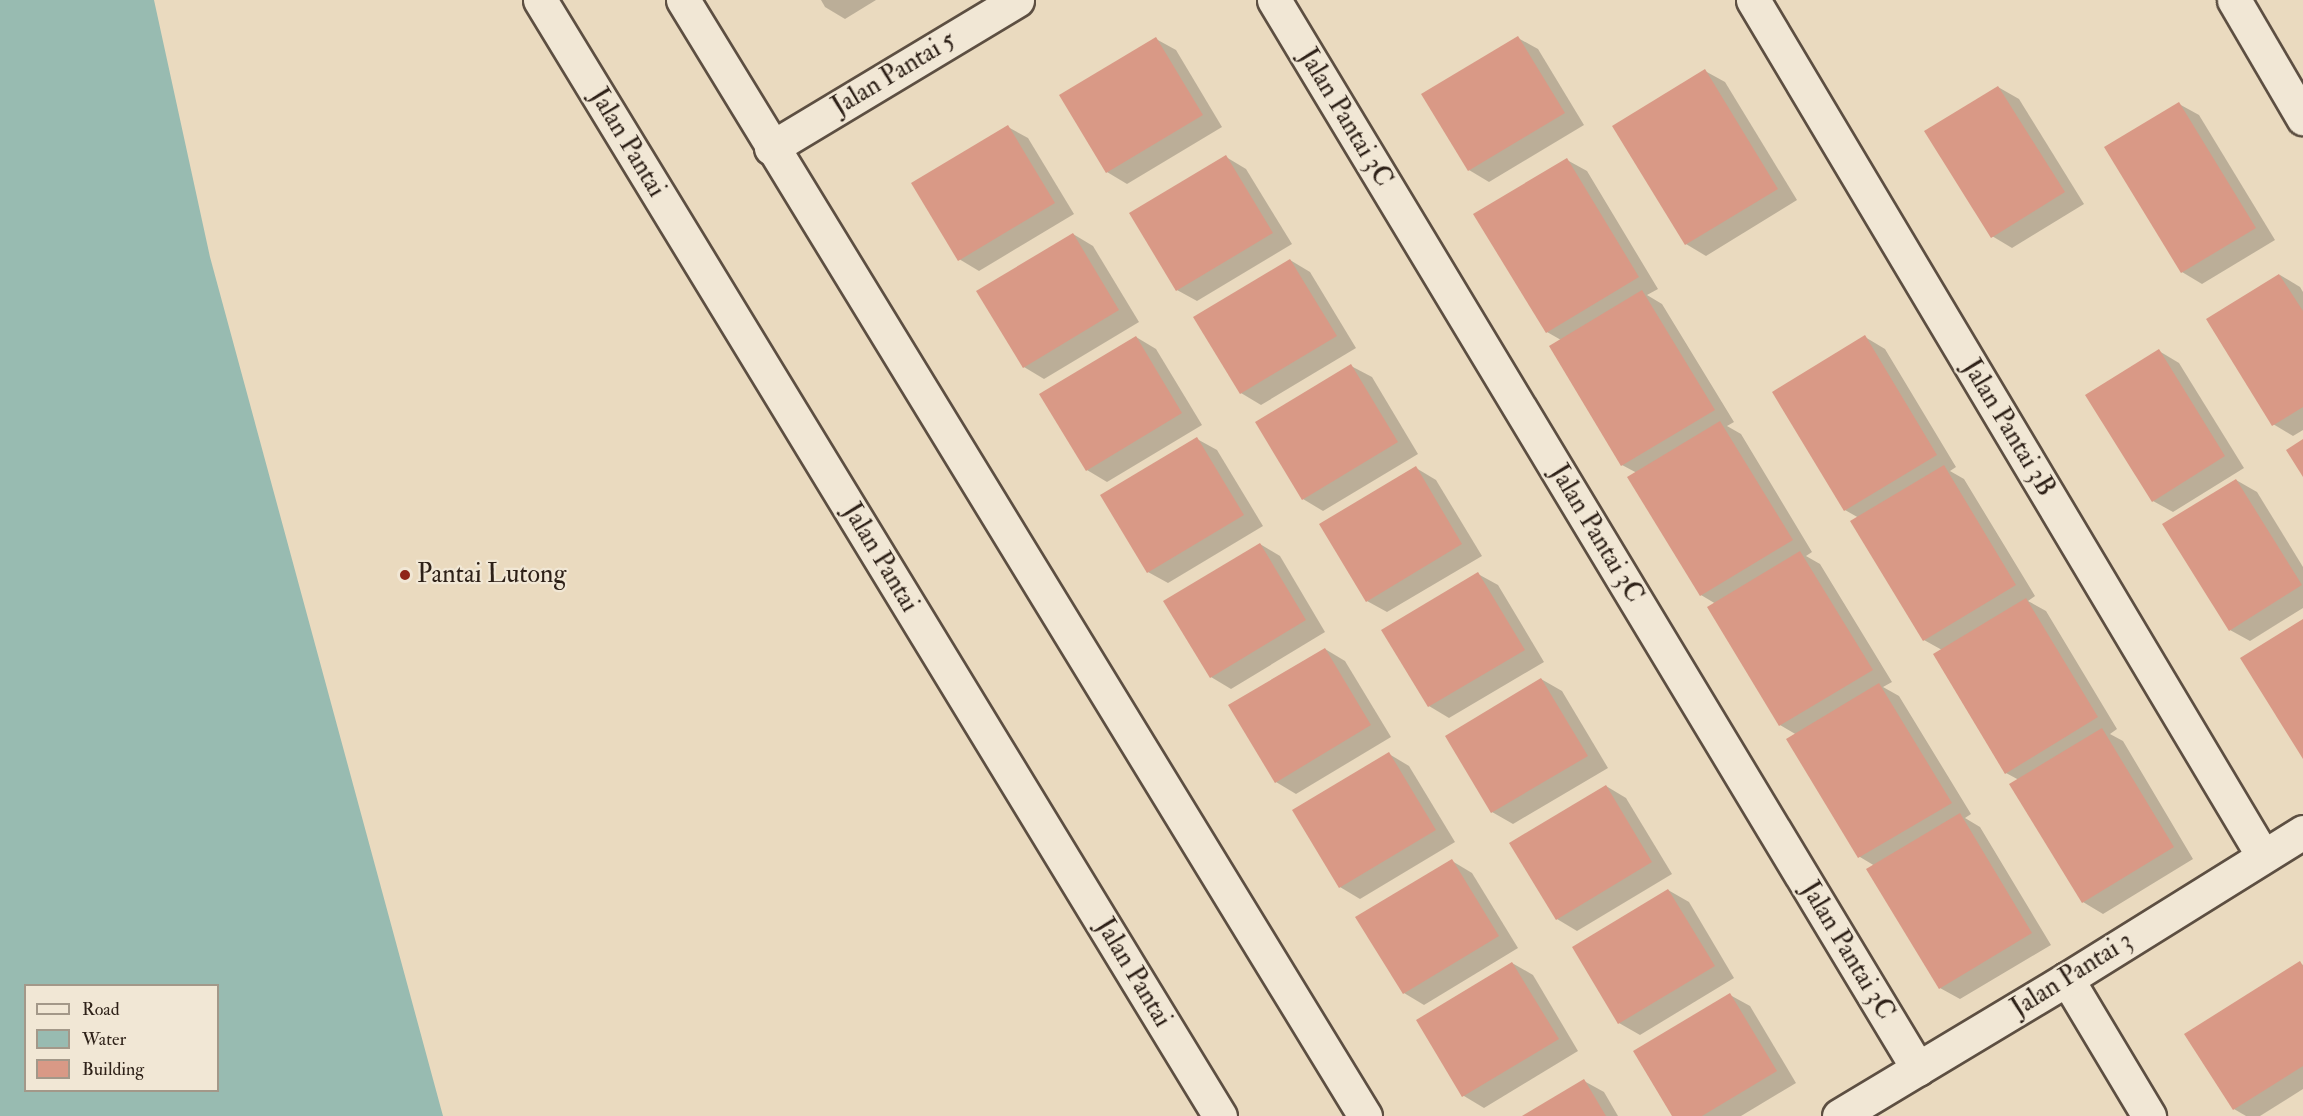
<!DOCTYPE html>
<style>
body{margin:0}
#map{position:relative;width:2303px;height:1116px;overflow:hidden;background:#eadabf;font-family:"IM FELL Double Pica",serif}
div>[style]{position:absolute}
[style*='--x']{left:calc(var(--x)*1px);top:calc(var(--y)*1px);width:calc(var(--w)*1px);rotate:calc(var(--a)*1deg)}
.water>*{inset:0;background:#98bbb1}
.shadow>*{inset:0;background:#0003}
.building>*{inset:0;background:#d99986}
.roads{filter:drop-shadow(2px 0 #5d4f42) drop-shadow(-2px 0 #5d4f42) drop-shadow(0 2px #5d4f42) drop-shadow(0 -2px #5d4f42)}
.minor>*{height:33px;margin:-16.5px;padding:0 16.5px;transform-origin:16.5px;border-radius:16.5px;background:#f1e7d5}
.tertiary>*{height:33px;margin:-16.5px;padding:0 16.5px;transform-origin:16.5px;border-radius:16.5px;background:#f1e7d5}
.dots>*{width:16px;height:16px;translate:-50% -50%;box-sizing:border-box;border:3px solid #f1e7d5;border-radius:50%}
span{translate:-50% -50%;white-space:nowrap;text-align:center;line-height:1.15;-webkit-text-stroke:4.5px #f1e7d5;paint-order:stroke}
.street-label{font-size:26px;color:#2e2118}
.poi-label{font-size:26px;color:#2e2118}
.left{translate:0 -50%;text-align:left}
.legend{position:absolute;left:24px;top:984px;width:195px;height:108px;box-sizing:border-box;background:#f1e7d5;border:2px solid #a39889;margin:0;padding:8px 10px;list-style:none;font-size:18px;color:#2e2118}
.legend li{display:flex;align-items:center;gap:12px;height:30px}
.legend b{width:30px;border:2px solid #a39889}
</style>
<div id="map">
<div class="water">
<i style="clip-path:polygon(evenodd,0 0,154px 0,210px 257px,443px 1116px,0 1116px,0 0,26px 986px,218px 986px,218px 1090px,26px 1090px,26px 986px)"></i>
</div>
<div class="shadow">
<i style="clip-path:polygon(821px 0,876px 0,845px 19px,825px 7px)"></i>
<i style="clip-path:polygon(1518px 38px,1538px 49px,1584px 125px,1489px 182px,1469px 170px)"></i>
<i style="clip-path:polygon(1156px 39px,1176px 50px,1222px 127px,1127px 184px,1107px 172px)"></i>
<i style="clip-path:polygon(1705px 71px,1725px 82px,1797px 200px,1706px 256px,1686px 244px)"></i>
<i style="clip-path:polygon(1998px 87px,2019px 99px,2084px 204px,2012px 248px,1992px 236px)"></i>
<i style="clip-path:polygon(2179px 104px,2199px 115px,2275px 240px,2202px 284px,2182px 272px)"></i>
<i style="clip-path:polygon(1008px 127px,1028px 138px,1074px 214px,979px 271px,959px 259px)"></i>
<i style="clip-path:polygon(1226px 157px,1246px 169px,1292px 244px,1197px 301px,1177px 290px)"></i>
<i style="clip-path:polygon(1567px 160px,1587px 171px,1658px 289px,1647px 295px,1662px 304px,1734px 422px,1727px 426px,1741px 434px,1812px 552px,1806px 556px,1820px 564px,1892px 682px,1883px 687px,1899px 696px,1971px 814px,1965px 818px,1980px 827px,2051px 945px,1960px 999px,1940px 988px,1875px 866px,1860px 857px,1788px 740px,1797px 735px,1780px 725px,1716px 604px,1701px 595px,1637px 473px,1622px 465px,1561px 340px,1547px 332px)"></i>
<i style="clip-path:polygon(1073px 234px,1093px 246px,1139px 322px,1044px 379px,1024px 367px)"></i>
<i style="clip-path:polygon(1290px 260px,1310px 272px,1356px 348px,1261px 405px,1241px 393px)"></i>
<i style="clip-path:polygon(2280px 275px,2300px 287px,2303px 292px,2303px 430px,2293px 436px,2273px 424px)"></i>
<i style="clip-path:polygon(1136px 337px,1156px 349px,1202px 425px,1107px 482px,1087px 470px)"></i>
<i style="clip-path:polygon(1865px 337px,1885px 349px,1956px 467px,1950px 471px,1964px 479px,2035px 596px,2028px 601px,2046px 611px,2117px 729px,2110px 734px,2123px 741px,2193px 859px,2103px 914px,2083px 902px,2019px 780px,2006px 773px,1942px 650px,1924px 640px,1859px 518px,1845px 510px)"></i>
<i style="clip-path:polygon(2159px 351px,2179px 363px,2244px 468px,2173px 512px,2153px 501px)"></i>
<i style="clip-path:polygon(1351px 366px,1372px 377px,1418px 454px,1323px 511px,1303px 499px)"></i>
<i style="clip-path:polygon(1197px 439px,1217px 450px,1263px 526px,1168px 583px,1148px 572px)"></i>
<i style="clip-path:polygon(1416px 468px,1436px 480px,1482px 556px,1387px 612px,1367px 601px)"></i>
<i style="clip-path:polygon(2236px 480px,2257px 492px,2303px 567px,2303px 608px,2250px 641px,2230px 630px)"></i>
<i style="clip-path:polygon(1260px 544px,1280px 556px,1325px 632px,1231px 689px,1211px 677px)"></i>
<i style="clip-path:polygon(1478px 574px,1498px 585px,1544px 662px,1449px 718px,1429px 706px)"></i>
<i style="clip-path:polygon(1325px 649px,1345px 661px,1391px 737px,1296px 794px,1276px 782px)"></i>
<i style="clip-path:polygon(1541px 679px,1562px 691px,1608px 768px,1513px 824px,1492px 812px,1447px 736px)"></i>
<i style="clip-path:polygon(1389px 754px,1409px 766px,1455px 842px,1360px 899px,1340px 887px)"></i>
<i style="clip-path:polygon(1606px 786px,1626px 798px,1672px 874px,1577px 931px,1557px 919px)"></i>
<i style="clip-path:polygon(1452px 861px,1472px 873px,1518px 948px,1424px 1005px,1404px 993px)"></i>
<i style="clip-path:polygon(1668px 890px,1689px 902px,1734px 978px,1640px 1035px,1619px 1023px)"></i>
<i style="clip-path:polygon(1512px 963px,1533px 975px,1578px 1051px,1484px 1108px,1464px 1096px,1418px 1020px)"></i>
<i style="clip-path:polygon(2300px 963px,2303px 965px,2303px 1089px,2260px 1116px,2246px 1116px,2234px 1109px)"></i>
<i style="clip-path:polygon(1730px 995px,1750px 1006px,1796px 1083px,1741px 1116px,1674px 1116px)"></i>
<i style="clip-path:polygon(1584px 1081px,1604px 1092px,1618px 1116px,1525px 1116px)"></i>
</div>
<div class="building">
<i style="clip-path:polygon(1518px 36px,1565px 113px,1468px 171px,1421px 94px)"></i>
<i style="clip-path:polygon(1156px 37px,1203px 115px,1106px 173px,1059px 95px)"></i>
<i style="clip-path:polygon(1705px 69px,1778px 189px,1685px 245px,1612px 126px)"></i>
<i style="clip-path:polygon(1998px 86px,2065px 192px,1991px 238px,1924px 131px)"></i>
<i style="clip-path:polygon(2179px 102px,2256px 228px,2181px 273px,2104px 147px)"></i>
<i style="clip-path:polygon(1008px 125px,1055px 203px,958px 261px,911px 183px)"></i>
<i style="clip-path:polygon(1226px 155px,1273px 233px,1176px 291px,1129px 213px)"></i>
<i style="clip-path:polygon(1567px 158px,1639px 277px,1546px 333px,1473px 214px)"></i>
<i style="clip-path:polygon(1073px 233px,1119px 310px,1023px 368px,976px 291px)"></i>
<i style="clip-path:polygon(1290px 259px,1337px 336px,1240px 394px,1193px 317px)"></i>
<i style="clip-path:polygon(2279px 274px,2303px 311px,2303px 407px,2272px 426px,2206px 319px)"></i>
<i style="clip-path:polygon(1642px 290px,1715px 410px,1621px 466px,1549px 346px)"></i>
<i style="clip-path:polygon(1865px 335px,1937px 455px,1844px 511px,1772px 392px)"></i>
<i style="clip-path:polygon(1136px 336px,1182px 413px,1086px 471px,1039px 394px)"></i>
<i style="clip-path:polygon(2159px 349px,2225px 456px,2152px 502px,2085px 395px)"></i>
<i style="clip-path:polygon(1351px 364px,1398px 442px,1302px 500px,1255px 422px)"></i>
<i style="clip-path:polygon(1720px 421px,1793px 540px,1700px 596px,1627px 477px)"></i>
<i style="clip-path:polygon(1197px 437px,1244px 515px,1147px 573px,1100px 495px)"></i>
<i style="clip-path:polygon(2303px 439px,2303px 477px,2286px 450px)"></i>
<i style="clip-path:polygon(1944px 465px,2016px 585px,1923px 641px,1850px 521px)"></i>
<i style="clip-path:polygon(1416px 466px,1462px 544px,1366px 602px,1319px 524px)"></i>
<i style="clip-path:polygon(2236px 479px,2302px 585px,2229px 631px,2162px 524px)"></i>
<i style="clip-path:polygon(1260px 543px,1306px 620px,1210px 678px,1163px 601px)"></i>
<i style="clip-path:polygon(1800px 551px,1873px 670px,1779px 726px,1707px 607px)"></i>
<i style="clip-path:polygon(1478px 572px,1525px 650px,1428px 707px,1381px 630px)"></i>
<i style="clip-path:polygon(2026px 598px,2098px 717px,2005px 774px,1933px 654px)"></i>
<i style="clip-path:polygon(2303px 619px,2303px 759px,2240px 658px)"></i>
<i style="clip-path:polygon(1325px 648px,1371px 725px,1275px 783px,1228px 705px)"></i>
<i style="clip-path:polygon(1541px 678px,1588px 756px,1491px 813px,1445px 736px)"></i>
<i style="clip-path:polygon(1879px 683px,1952px 803px,1858px 858px,1786px 739px)"></i>
<i style="clip-path:polygon(2102px 728px,2174px 847px,2082px 903px,2009px 784px)"></i>
<i style="clip-path:polygon(1389px 752px,1436px 830px,1339px 888px,1292px 810px)"></i>
<i style="clip-path:polygon(1606px 785px,1652px 862px,1556px 920px,1509px 843px)"></i>
<i style="clip-path:polygon(1960px 813px,2032px 933px,1939px 989px,1866px 869px)"></i>
<i style="clip-path:polygon(1452px 859px,1499px 936px,1403px 994px,1355px 917px)"></i>
<i style="clip-path:polygon(1668px 889px,1715px 966px,1618px 1024px,1572px 947px)"></i>
<i style="clip-path:polygon(2300px 961px,2303px 966px,2303px 1066px,2233px 1110px,2184px 1034px)"></i>
<i style="clip-path:polygon(1512px 962px,1559px 1039px,1462px 1097px,1416px 1020px)"></i>
<i style="clip-path:polygon(1730px 993px,1777px 1071px,1702px 1116px,1672px 1116px,1633px 1051px)"></i>
<i style="clip-path:polygon(1584px 1079px,1606px 1116px,1522px 1116px)"></i>
</div>
<div class="roads">
<div class="minor">
<i style="--x:683;--y:0;--w:1308;--a:58.57"></i>
<i style="--x:1274;--y:0;--w:1248;--a:58.93"></i>
<i style="--x:1753;--y:0;--w:996;--a:59.21"></i>
<i style="--x:2234;--y:0;--w:137;--a:59.7"></i>
<i style="--x:771;--y:148;--w:287;--a:-31"></i>
<i style="--x:2067;--y:979;--w:160;--a:59.1"></i>
<i style="--x:1839;--y:1116;--w:266;--a:-31"></i>
<i style="--x:2067;--y:979;--w:278;--a:-31.9"></i>
</div>
<div class="tertiary">
<i style="--x:540;--y:0;--w:1307;--a:58.65"></i>
</div>
</div>
<div class="dots">
<i style="left:405px;top:575px;background:#8f2418"></i>
</div>
<div class="street-label">
<span style="left:894px;top:74px;rotate:-31deg">Jalan Pantai 5</span>
<span style="left:1345px;top:118px;rotate:59deg">Jalan Pantai 3C</span>
<span style="left:627px;top:143px;rotate:59deg">Jalan Pantai</span>
<span style="left:2008px;top:428px;rotate:59deg">Jalan Pantai 3B</span>
<span style="left:1596px;top:534px;rotate:59deg">Jalan Pantai 3C</span>
<span style="left:880px;top:558px;rotate:59deg">Jalan Pantai</span>
<span style="left:1847px;top:951px;rotate:59deg">Jalan Pantai 3C</span>
<span style="left:1133px;top:973px;rotate:59deg">Jalan Pantai</span>
<span style="left:2072px;top:975px;rotate:-32deg">Jalan Pantai 3</span>
</div>
<div class="poi-label">
<span class="left" style="left:417px;top:575px">Pantai Lutong</span>
</div>
<ul class="legend">
<li><b style="height:8px;background:#f1e7d5"></b>Road</li>
<li><b style="height:16px;background:#98bbb1"></b>Water</li>
<li><b style="height:16px;background:#d99986"></b>Building</li>
</ul>
</div>
